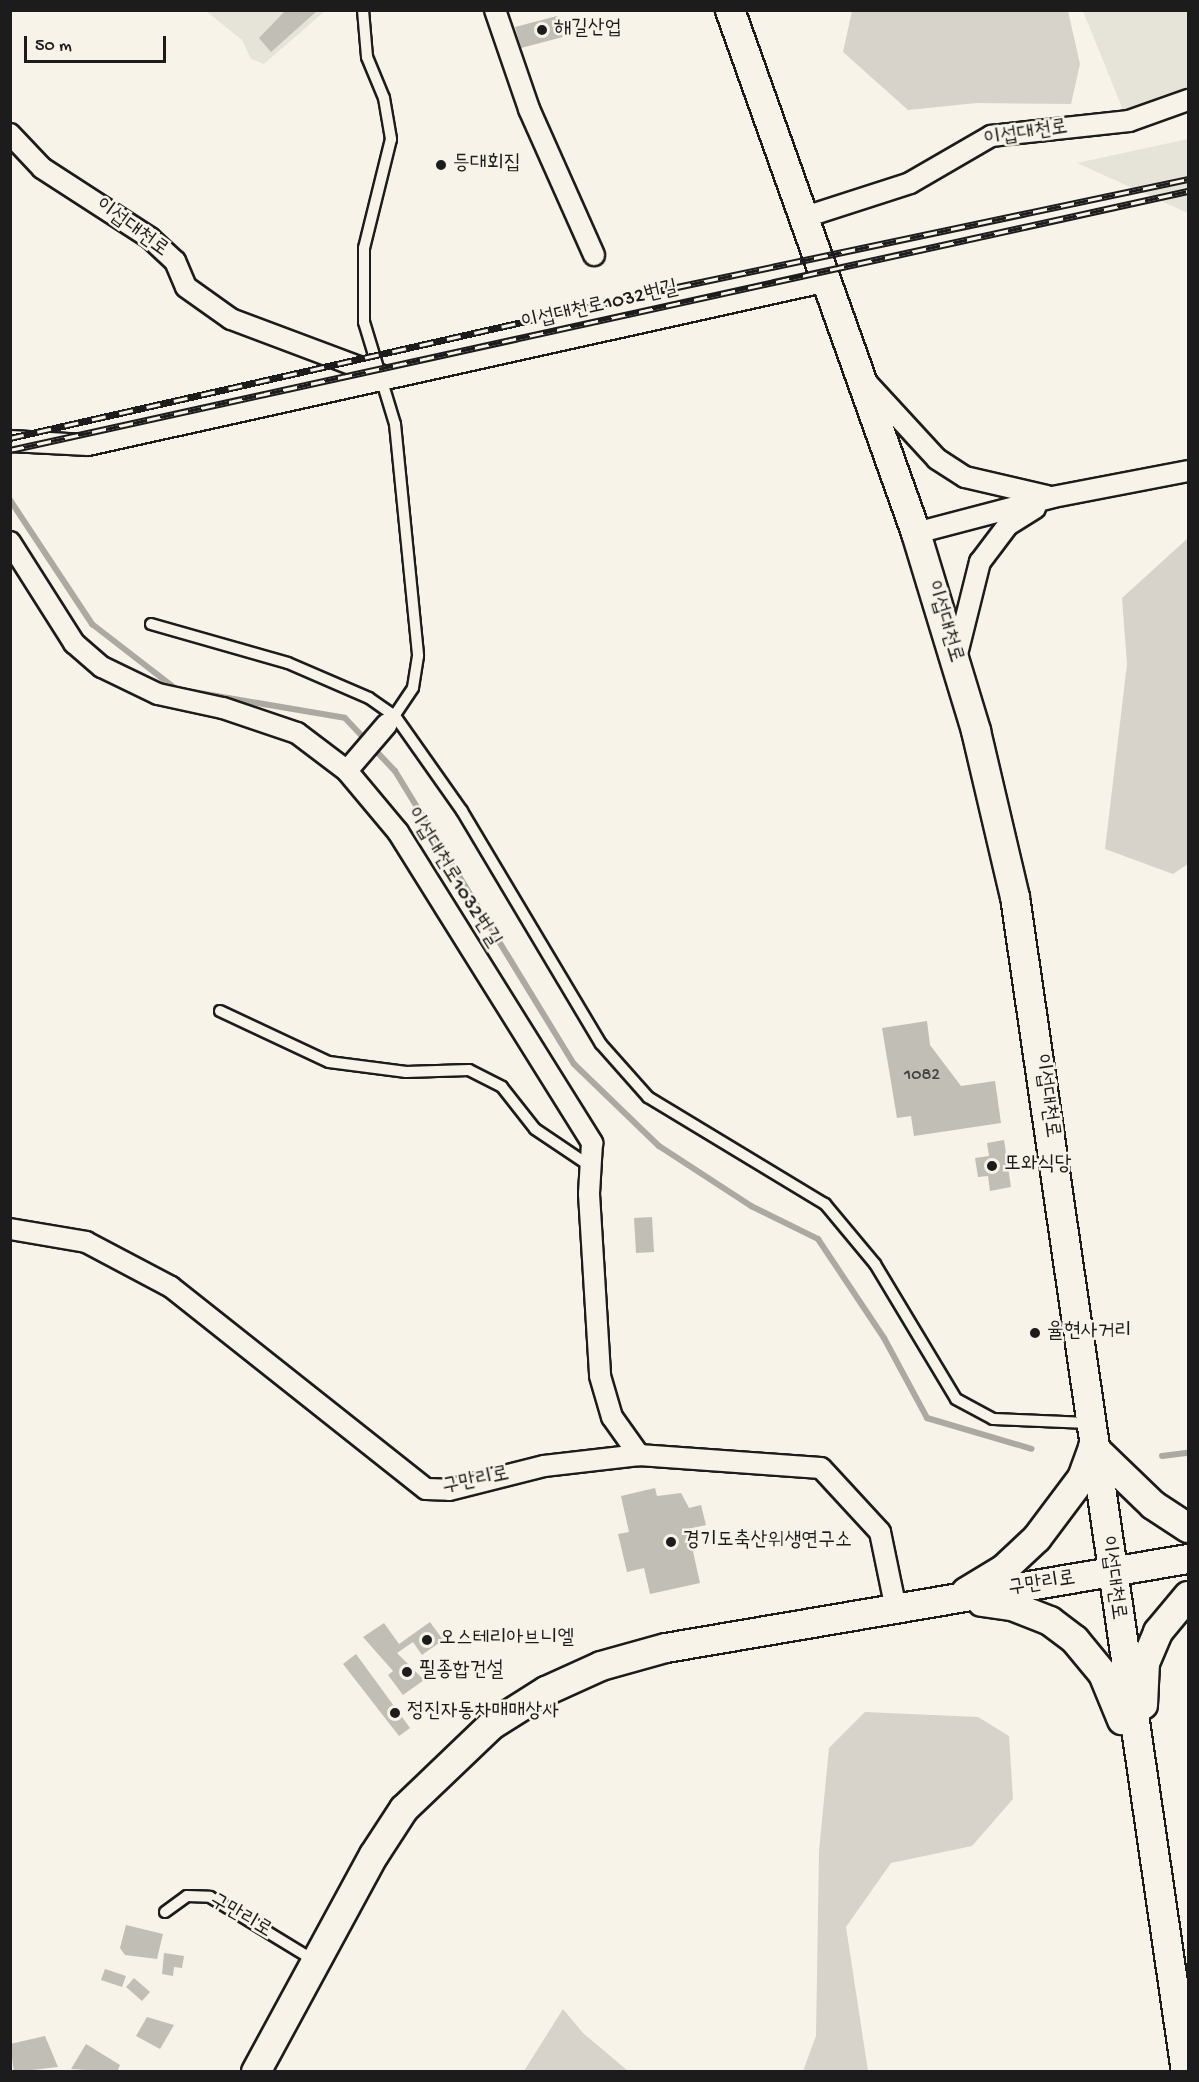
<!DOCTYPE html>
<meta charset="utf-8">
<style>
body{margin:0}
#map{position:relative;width:1199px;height:2082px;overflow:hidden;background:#f7f3e8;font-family:"Gochi Hand","Poor Story",sans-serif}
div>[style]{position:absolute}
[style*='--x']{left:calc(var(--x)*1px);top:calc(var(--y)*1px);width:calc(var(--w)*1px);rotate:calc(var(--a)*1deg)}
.built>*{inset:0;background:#e6e3d9}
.green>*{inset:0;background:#d7d3cb}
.stream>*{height:6px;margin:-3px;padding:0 3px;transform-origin:3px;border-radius:3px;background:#aca9a2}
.building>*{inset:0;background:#c0beb5}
.roads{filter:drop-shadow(2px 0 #1c1c1c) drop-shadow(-2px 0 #1c1c1c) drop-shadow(0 2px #1c1c1c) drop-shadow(0 -2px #1c1c1c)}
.lane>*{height:10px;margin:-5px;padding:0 5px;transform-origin:5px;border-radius:5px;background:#f7f3e8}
.street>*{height:20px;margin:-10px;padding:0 10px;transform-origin:10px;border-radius:10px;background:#f7f3e8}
.secondary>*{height:28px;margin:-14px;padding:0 14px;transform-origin:14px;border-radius:14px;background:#f7f3e8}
.rail>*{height:7px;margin-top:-3.5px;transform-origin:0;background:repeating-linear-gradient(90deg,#f7f3e8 0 14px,#1c1c1c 0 28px);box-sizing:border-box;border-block:2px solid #1c1c1c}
.dots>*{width:16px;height:16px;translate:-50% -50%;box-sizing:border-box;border:3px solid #f7f3e8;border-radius:50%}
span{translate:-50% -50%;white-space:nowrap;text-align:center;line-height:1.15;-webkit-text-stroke:5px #f7f3e8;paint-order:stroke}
.number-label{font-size:18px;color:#454442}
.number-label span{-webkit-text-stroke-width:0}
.poi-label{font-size:21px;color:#1c1c1c}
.left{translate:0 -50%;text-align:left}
.street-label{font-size:21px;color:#1c1c1c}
.frame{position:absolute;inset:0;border:12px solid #1c1c1c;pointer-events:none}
.scale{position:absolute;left:24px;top:36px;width:142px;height:27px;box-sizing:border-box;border:3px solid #1c1c1c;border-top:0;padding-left:8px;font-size:18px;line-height:21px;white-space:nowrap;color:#1c1c1c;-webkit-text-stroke:4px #f7f3e8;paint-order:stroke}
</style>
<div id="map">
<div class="built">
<i style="clip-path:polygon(206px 11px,325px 11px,264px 64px,251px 59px,242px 40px)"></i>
<i style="clip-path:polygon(1083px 11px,1188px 11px,1188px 95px,1123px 110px)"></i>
<i style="clip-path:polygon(1188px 139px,1188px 213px,1077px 163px)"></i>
</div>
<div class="green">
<i style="clip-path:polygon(852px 11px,1068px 11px,1080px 64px,1071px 104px,977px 103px,908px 110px,843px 52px)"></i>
<i style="clip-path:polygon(1188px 538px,1188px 864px,1173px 874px,1105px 849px,1127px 664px,1122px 598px)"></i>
<i style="clip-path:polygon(865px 1712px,978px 1717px,1009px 1736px,1013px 1799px,972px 1846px,891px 1863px,846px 1927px,868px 2071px,803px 2071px,816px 2036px,819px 1851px,829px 1748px)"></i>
<i style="clip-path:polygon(563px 2009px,583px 2033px,628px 2071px,524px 2071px)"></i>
</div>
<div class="stream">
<i style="--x:10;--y:500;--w:149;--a:56.5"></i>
<i style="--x:92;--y:624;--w:106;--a:37.7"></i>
<i style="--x:176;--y:689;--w:171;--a:9.7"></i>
<i style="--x:345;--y:718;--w:73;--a:46.7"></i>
<i style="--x:395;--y:771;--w:343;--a:58.6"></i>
<i style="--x:574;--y:1064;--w:118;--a:44"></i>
<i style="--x:659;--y:1146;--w:110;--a:33.1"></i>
<i style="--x:751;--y:1206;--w:75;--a:26.2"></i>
<i style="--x:818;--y:1239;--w:119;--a:56.3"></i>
<i style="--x:884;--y:1338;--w:91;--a:61.7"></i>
<i style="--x:927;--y:1418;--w:109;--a:16.4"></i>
<i style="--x:1162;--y:1456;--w:26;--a:-7"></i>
</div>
<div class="building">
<i style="clip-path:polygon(286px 10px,318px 10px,271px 52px,259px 38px)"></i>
<i style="clip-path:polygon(557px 16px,563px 37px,521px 48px,515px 27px)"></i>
<i style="clip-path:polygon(927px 1021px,930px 1045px,961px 1086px,995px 1081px,1001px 1123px,914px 1136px,911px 1116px,897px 1118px,882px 1028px)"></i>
<i style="clip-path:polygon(1004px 1140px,1011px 1187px,990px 1191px,988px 1176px,978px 1177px,975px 1158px,989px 1156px,987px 1143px)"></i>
<i style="clip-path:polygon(652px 1217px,654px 1252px,636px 1253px,634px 1218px)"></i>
<i style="clip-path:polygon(655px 1488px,657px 1496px,681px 1493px,689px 1508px,701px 1505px,706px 1525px,688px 1529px,700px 1583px,650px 1594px,644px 1568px,627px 1572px,618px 1534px,629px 1532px,621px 1496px)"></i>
<i style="clip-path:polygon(430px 1622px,443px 1640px,422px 1655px,413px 1642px,397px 1653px,424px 1680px,403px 1695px,388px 1675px,393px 1671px,363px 1637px,384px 1623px,399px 1644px)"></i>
<i style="clip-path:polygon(356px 1654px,410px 1728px,399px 1736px,343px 1664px)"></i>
<i style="clip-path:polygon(126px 1925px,163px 1934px,157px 1959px,125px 1955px,120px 1948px)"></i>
<i style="clip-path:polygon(164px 1953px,184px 1956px,182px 1968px,174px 1967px,173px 1976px,162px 1974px)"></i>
<i style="clip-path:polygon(105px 1969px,126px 1976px,122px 1987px,101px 1980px)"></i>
<i style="clip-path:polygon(134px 1978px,150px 1992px,142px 2001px,126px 1987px)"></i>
<i style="clip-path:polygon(147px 2017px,174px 2025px,160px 2049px,136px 2036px)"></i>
<i style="clip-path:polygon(45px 2036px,58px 2067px,14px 2072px,10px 2044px)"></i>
<i style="clip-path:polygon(86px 2044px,120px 2065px,117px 2072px,71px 2069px)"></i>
</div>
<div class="roads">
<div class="lane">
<i style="--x:363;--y:10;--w:47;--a:85.1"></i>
<i style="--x:367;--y:57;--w:44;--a:67.5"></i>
<i style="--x:384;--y:98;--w:42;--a:80.3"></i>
<i style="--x:391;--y:139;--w:112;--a:103.9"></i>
<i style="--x:364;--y:248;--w:74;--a:90"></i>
<i style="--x:364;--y:322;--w:107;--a:73.1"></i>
<i style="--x:395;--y:424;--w:233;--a:84.3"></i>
<i style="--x:418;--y:656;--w:32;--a:99"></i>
<i style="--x:413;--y:688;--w:37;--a:124"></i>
<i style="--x:151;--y:624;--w:142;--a:15.9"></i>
<i style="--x:288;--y:663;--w:88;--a:23.4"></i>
<i style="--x:369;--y:698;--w:32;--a:35"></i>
<i style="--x:395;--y:716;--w:116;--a:54.8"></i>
<i style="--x:462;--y:811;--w:271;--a:59.2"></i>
<i style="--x:601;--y:1044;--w:71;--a:48.4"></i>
<i style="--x:648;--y:1097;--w:207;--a:31.2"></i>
<i style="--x:825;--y:1204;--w:78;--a:50.2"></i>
<i style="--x:875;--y:1264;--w:157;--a:59"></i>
<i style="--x:956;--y:1399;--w:42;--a:28.4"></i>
<i style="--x:993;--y:1419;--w:96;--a:2.4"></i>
<i style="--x:220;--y:1011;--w:120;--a:25.1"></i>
<i style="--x:329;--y:1062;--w:78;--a:7.4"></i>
<i style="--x:406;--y:1072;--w:63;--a:-1.8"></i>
<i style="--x:469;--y:1070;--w:37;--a:27"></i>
<i style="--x:502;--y:1087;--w:53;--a:51.8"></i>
<i style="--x:535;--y:1129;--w:66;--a:33.9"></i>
<i style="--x:165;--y:1912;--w:27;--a:-36"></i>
<i style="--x:187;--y:1896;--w:23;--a:2"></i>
<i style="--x:210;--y:1897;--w:123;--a:31.4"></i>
</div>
<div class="street">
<i style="--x:495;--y:10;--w:105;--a:71"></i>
<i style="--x:529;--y:109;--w:160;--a:66"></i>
<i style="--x:10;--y:134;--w:47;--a:46.7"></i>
<i style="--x:42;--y:168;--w:129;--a:32.9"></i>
<i style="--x:150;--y:238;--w:34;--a:43"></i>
<i style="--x:175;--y:261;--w:28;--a:67"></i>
<i style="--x:186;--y:287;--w:55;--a:35.4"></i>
<i style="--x:231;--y:319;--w:159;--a:20.6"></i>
<i style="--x:805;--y:217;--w:110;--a:-17.9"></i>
<i style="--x:910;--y:183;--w:94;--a:-30.1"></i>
<i style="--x:991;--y:136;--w:139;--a:-6.2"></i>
<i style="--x:1129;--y:121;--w:63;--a:-19.6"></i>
<i style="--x:868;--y:384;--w:102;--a:47.4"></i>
<i style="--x:937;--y:459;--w:33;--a:33"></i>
<i style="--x:965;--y:477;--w:84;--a:13"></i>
<i style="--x:10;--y:441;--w:78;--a:2.9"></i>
<i style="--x:88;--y:445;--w:758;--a:-12.5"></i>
<i style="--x:916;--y:533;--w:142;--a:-14.7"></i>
<i style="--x:1053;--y:497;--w:137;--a:-10.9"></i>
<i style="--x:10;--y:542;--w:120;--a:57.6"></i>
<i style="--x:74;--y:643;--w:37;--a:41"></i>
<i style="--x:102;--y:667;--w:62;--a:25.7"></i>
<i style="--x:158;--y:694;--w:66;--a:12.2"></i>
<i style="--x:223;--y:708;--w:78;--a:18.7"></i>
<i style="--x:297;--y:733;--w:63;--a:37.2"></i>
<i style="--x:347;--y:771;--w:80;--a:50.1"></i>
<i style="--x:398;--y:832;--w:367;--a:58"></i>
<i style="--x:592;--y:1143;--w:51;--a:93.4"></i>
<i style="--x:589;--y:1194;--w:182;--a:86.5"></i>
<i style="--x:600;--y:1376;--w:43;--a:73.7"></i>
<i style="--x:612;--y:1417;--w:47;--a:54.6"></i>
<i style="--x:956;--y:658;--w:99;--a:-76"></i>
<i style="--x:980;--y:562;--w:46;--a:-52.9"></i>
<i style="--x:1008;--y:525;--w:32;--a:-32"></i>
<i style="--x:351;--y:766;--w:55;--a:-49.4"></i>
<i style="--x:10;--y:1229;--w:77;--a:9.7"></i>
<i style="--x:86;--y:1242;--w:96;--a:27.9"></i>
<i style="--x:171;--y:1287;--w:325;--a:38.4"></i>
<i style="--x:426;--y:1489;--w:23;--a:2"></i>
<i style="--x:449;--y:1490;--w:98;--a:-14.2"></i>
<i style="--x:544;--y:1466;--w:96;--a:-6.6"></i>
<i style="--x:639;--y:1455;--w:182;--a:4.1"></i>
<i style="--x:821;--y:1468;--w:87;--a:47.3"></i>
<i style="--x:880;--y:1532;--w:79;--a:78.3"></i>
</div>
<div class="secondary">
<i style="--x:730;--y:10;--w:555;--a:70.42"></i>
<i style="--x:916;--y:533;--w:207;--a:73.1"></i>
<i style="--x:976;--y:731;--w:171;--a:76.8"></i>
<i style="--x:1015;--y:897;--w:1187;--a:81.72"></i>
<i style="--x:966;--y:1592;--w:44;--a:-31.2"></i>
<i style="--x:1004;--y:1569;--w:45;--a:-43.2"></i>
<i style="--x:1037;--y:1538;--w:75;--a:-53.1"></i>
<i style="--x:1082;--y:1478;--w:33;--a:-70"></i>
<i style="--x:1093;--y:1447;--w:83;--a:44"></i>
<i style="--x:1153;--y:1505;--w:42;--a:33.3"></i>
<i style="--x:982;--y:1602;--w:30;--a:8"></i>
<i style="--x:1012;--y:1606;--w:41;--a:21.5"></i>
<i style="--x:1050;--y:1621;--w:31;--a:37"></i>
<i style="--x:1075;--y:1640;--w:44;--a:50.5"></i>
<i style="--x:1103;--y:1674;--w:50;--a:67.6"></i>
<i style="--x:1143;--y:1705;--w:42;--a:-87.3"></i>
<i style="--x:1145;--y:1663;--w:34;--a:-67"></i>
<i style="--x:1158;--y:1632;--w:47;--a:-50.2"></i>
<i style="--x:256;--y:2072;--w:247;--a:-61.5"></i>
<i style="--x:374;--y:1855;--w:55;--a:-56.9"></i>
<i style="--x:404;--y:1809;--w:122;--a:-43.7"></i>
<i style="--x:492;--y:1725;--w:64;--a:-32.2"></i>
<i style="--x:546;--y:1691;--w:60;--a:-24.4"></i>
<i style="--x:601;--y:1666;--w:67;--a:-15.5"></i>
<i style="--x:666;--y:1648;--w:530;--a:-9.68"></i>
</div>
</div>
<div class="rail">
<i style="--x:10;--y:438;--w:684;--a:-12.76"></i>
<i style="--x:677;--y:287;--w:522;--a:-11.93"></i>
<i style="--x:10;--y:450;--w:1206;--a:-12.4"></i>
</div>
<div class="dots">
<i style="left:542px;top:30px;background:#1c1c1c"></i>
<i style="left:441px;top:165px;background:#1c1c1c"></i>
<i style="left:992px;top:1166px;background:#1c1c1c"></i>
<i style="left:1035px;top:1333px;background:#1c1c1c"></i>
<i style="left:671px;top:1542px;background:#1c1c1c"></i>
<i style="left:427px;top:1640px;background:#1c1c1c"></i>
<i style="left:407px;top:1672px;background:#1c1c1c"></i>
<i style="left:395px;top:1713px;background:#1c1c1c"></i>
</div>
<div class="number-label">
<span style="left:922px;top:1076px">1082</span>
</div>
<div class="poi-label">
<span class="left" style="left:554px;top:30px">해길산업</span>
<span class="left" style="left:453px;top:165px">등대회집</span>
<span class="left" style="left:1004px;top:1166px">또와식당</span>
<span class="left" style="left:1047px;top:1333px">율현사거리</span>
<span class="left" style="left:683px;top:1542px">경기도축산위생연구소</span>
<span class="left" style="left:439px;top:1640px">오스테리아브니엘</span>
<span class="left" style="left:419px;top:1672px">필종합건설</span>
<span class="left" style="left:407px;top:1713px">정진자동차매매상사</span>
</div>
<div class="street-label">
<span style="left:1026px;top:135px;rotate:-9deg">이섭대천로</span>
<span style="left:131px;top:229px;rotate:36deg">이섭대천로</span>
<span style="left:600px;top:307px;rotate:-13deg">이섭대천로1032번길</span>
<span style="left:943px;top:622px;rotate:73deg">이섭대천로</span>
<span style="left:452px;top:878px;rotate:58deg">이섭대천로1032번길</span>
<span style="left:1045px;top:1096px;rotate:82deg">이섭대천로</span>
<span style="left:476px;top:1482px;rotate:-12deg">구만리로</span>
<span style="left:1111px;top:1578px;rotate:82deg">이섭대천로</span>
<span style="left:1042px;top:1585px;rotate:-9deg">구만리로</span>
<span style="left:240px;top:1917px;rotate:30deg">구만리로</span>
</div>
<div class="frame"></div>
<div class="scale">50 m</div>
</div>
